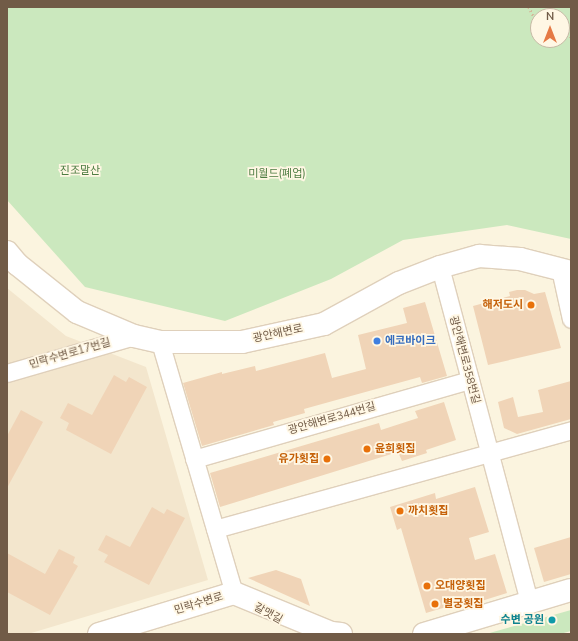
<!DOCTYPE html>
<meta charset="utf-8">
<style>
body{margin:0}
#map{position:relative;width:578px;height:641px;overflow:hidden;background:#fbf4df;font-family:"Nunito Sans","Noto Sans KR",sans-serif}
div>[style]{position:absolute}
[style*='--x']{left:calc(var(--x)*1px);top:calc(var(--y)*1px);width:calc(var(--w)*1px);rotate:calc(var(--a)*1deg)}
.residential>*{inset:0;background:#f3e6cd}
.green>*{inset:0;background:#cbe8be}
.building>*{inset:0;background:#f0d4b7}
.path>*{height:2.5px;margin-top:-1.25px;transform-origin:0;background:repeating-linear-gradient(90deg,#d4b89b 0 1px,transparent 0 4px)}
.roads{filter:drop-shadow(1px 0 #dfd0bb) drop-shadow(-1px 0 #dfd0bb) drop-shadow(0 1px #dfd0bb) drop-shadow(0 -1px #dfd0bb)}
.street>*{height:17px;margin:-8.5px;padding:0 8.5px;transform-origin:8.5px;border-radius:8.5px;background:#fff}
.secondary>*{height:22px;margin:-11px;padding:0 11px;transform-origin:11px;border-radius:11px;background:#fff}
.dots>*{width:11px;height:11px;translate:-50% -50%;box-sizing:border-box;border:2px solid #fff7e4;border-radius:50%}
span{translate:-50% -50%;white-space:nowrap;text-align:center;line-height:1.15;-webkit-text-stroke:3.5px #fff7e4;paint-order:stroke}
.park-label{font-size:11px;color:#4d7c42}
.food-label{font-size:11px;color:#c56008;font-weight:700}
.right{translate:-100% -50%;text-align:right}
.left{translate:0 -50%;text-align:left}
.street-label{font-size:11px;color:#715b47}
.shop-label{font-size:11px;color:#366cbe;font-weight:700}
.culture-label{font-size:11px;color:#0d838f;font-weight:700}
.frame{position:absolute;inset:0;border:8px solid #715b47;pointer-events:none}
.north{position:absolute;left:530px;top:8px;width:40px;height:40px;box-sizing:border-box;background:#fff7e4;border:1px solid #c6b9a5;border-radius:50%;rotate:0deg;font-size:11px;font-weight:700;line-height:16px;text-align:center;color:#715b47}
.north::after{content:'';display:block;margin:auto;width:14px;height:18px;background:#e57a45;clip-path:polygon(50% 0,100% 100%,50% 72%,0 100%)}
</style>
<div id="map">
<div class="residential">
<i style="clip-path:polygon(7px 288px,66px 336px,146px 367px,208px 580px,28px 634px,7px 634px)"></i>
</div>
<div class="green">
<i style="clip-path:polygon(evenodd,7px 7px,571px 7px,571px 239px,507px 225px,403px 240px,331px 279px,225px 321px,85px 287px,7px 200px,7px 7px,538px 16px,562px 16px,562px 40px,538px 40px,538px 16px)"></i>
<i style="clip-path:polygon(571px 610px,571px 631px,560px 634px,486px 634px)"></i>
</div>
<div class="building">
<i style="clip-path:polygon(517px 290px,525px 290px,534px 294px,545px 292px,561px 348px,488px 365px,473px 306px,510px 296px,509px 292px)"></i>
<i style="clip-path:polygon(425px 302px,447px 376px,422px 383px,420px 377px,340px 399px,304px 409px,305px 413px,273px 422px,274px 425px,202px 446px,183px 383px,222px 372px,222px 374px,255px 366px,256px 371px,325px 353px,332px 378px,366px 369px,358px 335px,407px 323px,403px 308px)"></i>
<i style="clip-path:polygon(114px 375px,126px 382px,129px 377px,147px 387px,111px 454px,66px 430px,69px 423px,60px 418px,68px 403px,92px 415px)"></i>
<i style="clip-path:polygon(571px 381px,571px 419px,517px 434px,504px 428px,498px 402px,513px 397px,518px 417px,543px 412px,538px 390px)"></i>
<i style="clip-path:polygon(444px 402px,456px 440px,426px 450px,427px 453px,402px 461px,398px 452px,220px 507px,210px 473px,379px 423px,381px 430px,418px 418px,415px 411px)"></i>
<i style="clip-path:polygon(21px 410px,43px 422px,7px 488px,7px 436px)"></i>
<i style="clip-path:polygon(475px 487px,489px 532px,469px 538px,475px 560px,495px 554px,507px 593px,475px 603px,473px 599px,426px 613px,401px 528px,397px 530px,390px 507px,435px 493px,436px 499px)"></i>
<i style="clip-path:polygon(152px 507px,164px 514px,167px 509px,185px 518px,149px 585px,104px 562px,108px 555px,98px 550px,106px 535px,130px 547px)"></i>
<i style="clip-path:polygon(571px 537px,571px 574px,544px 582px,534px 548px)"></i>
<i style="clip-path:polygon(59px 549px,75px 557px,73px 563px,78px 566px,50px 615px,7px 592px,7px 553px,45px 574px)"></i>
<i style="clip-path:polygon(276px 570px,301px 579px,310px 606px,248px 578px)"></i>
</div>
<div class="path">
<i style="--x:377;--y:7;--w:42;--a:0"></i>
<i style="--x:529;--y:7;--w:20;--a:63"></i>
<i style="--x:562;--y:34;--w:9;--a:13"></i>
</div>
<div class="roads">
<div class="street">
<i style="--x:440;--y:267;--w:347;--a:75.1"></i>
<i style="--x:560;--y:269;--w:51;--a:77.6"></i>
<i style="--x:160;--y:342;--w:262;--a:73.6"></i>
<i style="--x:7;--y:373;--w:132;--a:-16.2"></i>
<i style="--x:194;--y:459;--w:287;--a:-16"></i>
<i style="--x:215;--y:529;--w:370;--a:-15.5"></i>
</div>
<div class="secondary">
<i style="--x:7;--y:252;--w:16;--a:50"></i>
<i style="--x:17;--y:264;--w:77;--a:38.7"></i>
<i style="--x:77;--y:312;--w:62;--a:22.8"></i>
<i style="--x:134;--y:336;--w:27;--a:13"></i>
<i style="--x:160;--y:342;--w:82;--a:0"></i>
<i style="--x:242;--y:342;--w:84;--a:-12.4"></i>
<i style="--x:324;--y:324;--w:85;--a:-28.7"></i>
<i style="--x:399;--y:283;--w:44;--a:-21.3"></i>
<i style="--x:440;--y:267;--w:41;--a:-15.8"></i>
<i style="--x:479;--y:256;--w:41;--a:4.2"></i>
<i style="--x:520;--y:259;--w:53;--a:14.3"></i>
<i style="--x:99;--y:634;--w:141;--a:-16.9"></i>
<i style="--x:234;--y:593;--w:105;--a:22.4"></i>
<i style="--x:331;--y:633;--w:10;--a:6"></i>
<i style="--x:424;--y:634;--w:153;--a:-16.7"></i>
</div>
</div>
<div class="dots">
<i style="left:531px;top:305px;background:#e8710a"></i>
<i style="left:377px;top:341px;background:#3f7fe0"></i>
<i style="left:367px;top:449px;background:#e8710a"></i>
<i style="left:327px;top:459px;background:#e8710a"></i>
<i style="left:400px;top:511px;background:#e8710a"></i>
<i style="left:427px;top:586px;background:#e8710a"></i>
<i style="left:435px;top:604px;background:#e8710a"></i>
<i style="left:552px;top:620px;background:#0f9aa8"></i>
</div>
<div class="park-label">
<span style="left:80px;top:171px">진조말산</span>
<span style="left:277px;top:174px">미월드(폐업)</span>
</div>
<div class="food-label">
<span class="right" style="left:523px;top:305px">해저도시</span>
<span class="left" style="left:375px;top:449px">윤희횟집</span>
<span class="right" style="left:319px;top:459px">유가횟집</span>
<span class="left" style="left:408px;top:511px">까치횟집</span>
<span class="left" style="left:435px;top:586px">오대양횟집</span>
<span class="left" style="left:443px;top:604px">별궁횟집</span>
</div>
<div class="street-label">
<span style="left:278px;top:334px;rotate:-12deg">광안해변로</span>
<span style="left:70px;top:354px;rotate:-16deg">민락수변로17번길</span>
<span style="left:464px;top:360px;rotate:75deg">광안해변로358번길</span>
<span style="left:332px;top:419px;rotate:-16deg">광안해변로344번길</span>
<span style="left:199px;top:604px;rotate:-17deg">민락수변로</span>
<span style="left:268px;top:614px;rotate:28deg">갈맷길</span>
</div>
<div class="shop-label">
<span class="left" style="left:385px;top:341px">에코바이크</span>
</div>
<div class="culture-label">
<span class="right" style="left:544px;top:620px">수변 공원</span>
</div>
<div class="frame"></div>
<div class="north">N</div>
</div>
